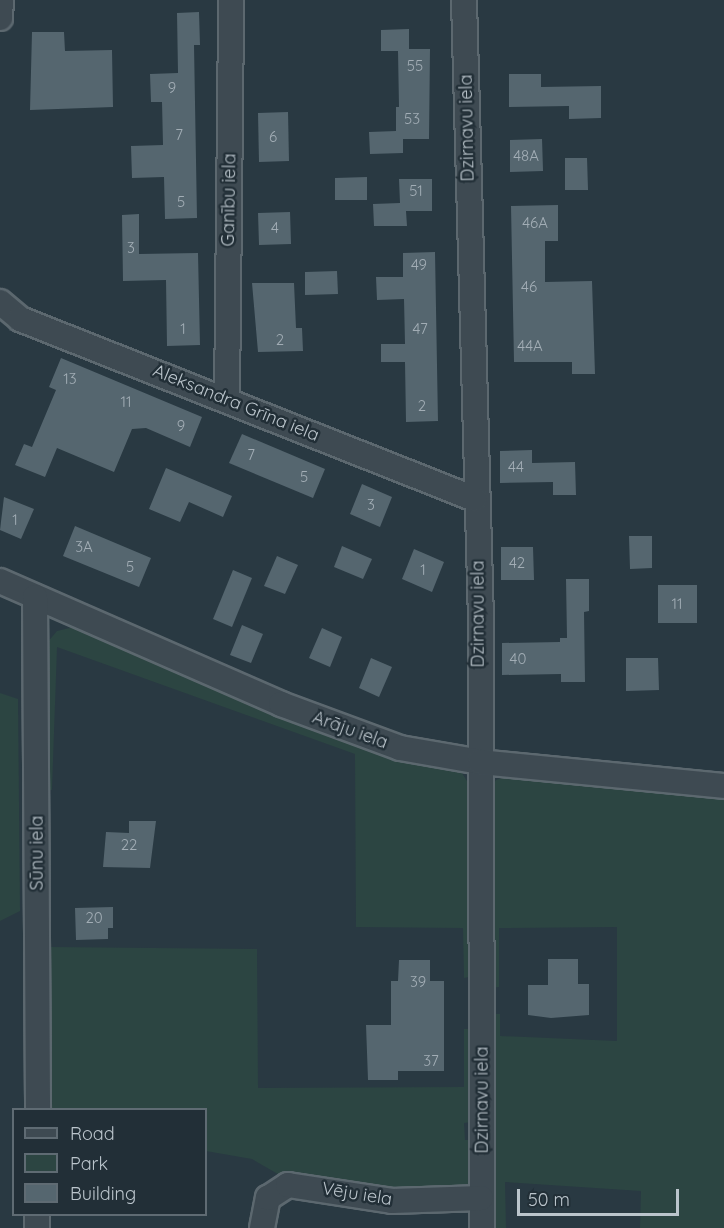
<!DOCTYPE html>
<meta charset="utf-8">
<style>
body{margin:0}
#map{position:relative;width:724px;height:1228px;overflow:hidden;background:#293942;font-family:Quicksand,sans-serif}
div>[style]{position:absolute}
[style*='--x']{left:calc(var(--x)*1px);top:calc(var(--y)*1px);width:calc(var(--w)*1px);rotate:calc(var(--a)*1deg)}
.green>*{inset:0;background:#2c4542}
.building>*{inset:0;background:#55666f}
.roads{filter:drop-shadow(2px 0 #5c686f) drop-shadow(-2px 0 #5c686f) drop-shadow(0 2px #5c686f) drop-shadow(0 -2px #5c686f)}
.street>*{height:24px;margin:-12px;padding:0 12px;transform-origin:12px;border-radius:12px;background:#3e4a52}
span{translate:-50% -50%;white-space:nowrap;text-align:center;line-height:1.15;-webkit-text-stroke:5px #222f37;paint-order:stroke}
.number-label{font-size:15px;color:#a2adb5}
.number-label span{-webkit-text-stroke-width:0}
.street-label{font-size:18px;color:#bbc5cc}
.legend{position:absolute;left:12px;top:1108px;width:195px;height:108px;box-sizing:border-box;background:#222f37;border:2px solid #5f6b73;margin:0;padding:8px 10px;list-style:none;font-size:18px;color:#bbc5cc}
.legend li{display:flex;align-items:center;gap:12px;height:30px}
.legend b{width:30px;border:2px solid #5f6b73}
.scale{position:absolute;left:517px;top:1189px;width:162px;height:27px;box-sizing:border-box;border:3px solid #bbc5cc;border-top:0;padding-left:8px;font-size:18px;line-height:21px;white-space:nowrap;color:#bbc5cc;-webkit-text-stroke:4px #222f37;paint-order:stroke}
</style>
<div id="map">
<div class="green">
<i style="clip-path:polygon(74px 627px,462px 773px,470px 786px,469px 977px,464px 978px,463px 928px,356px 927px,355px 754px,57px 647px,52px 790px,42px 789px,46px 644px,57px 631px)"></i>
<i style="clip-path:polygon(0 693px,18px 699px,20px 911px,0 921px)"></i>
<i style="clip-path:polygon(511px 775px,724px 795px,724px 1228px,640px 1228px,641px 1191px,505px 1182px,506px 1228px,494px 1228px,492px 1014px,500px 1014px,500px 1036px,617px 1041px,617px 927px,499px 928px,499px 987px,492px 988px,492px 786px,496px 780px)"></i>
<i style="clip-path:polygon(42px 933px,50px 933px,50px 947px,257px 949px,258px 1088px,464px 1087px,464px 1029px,469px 1029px,471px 1122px,464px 1123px,465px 1140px,471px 1140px,471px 1185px,448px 1196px,283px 1177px,252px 1159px,206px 1151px,206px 1110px,44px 1109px)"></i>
</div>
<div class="building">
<i style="clip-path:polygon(199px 12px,200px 45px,194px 45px,197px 218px,165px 219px,164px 177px,132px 178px,131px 146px,163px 145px,162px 102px,151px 102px,150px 74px,178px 73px,177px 13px)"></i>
<i style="clip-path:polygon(409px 29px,409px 49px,430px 49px,429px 139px,403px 139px,403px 153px,370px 154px,369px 132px,396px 131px,396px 107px,399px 107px,398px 51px,381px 51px,381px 30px)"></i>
<i style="clip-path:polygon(32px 32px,64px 32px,65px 51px,112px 50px,113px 107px,30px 110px)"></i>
<i style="clip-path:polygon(509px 74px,541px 74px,541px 87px,601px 86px,601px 118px,569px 119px,569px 106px,509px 107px)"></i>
<i style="clip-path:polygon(288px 112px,289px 161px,259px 162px,258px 113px)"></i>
<i style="clip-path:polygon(542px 139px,543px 171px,510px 172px,510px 140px)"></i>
<i style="clip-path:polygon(565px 158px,587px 158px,588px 190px,565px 190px)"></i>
<i style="clip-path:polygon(367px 177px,367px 200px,335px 200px,335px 178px)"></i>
<i style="clip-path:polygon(399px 179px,432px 179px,432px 211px,406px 211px,407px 226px,374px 226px,373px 204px,400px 203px)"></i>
<i style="clip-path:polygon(558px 205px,558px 241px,545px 241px,545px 282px,592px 281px,595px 374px,572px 374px,572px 362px,514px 362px,511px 206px)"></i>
<i style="clip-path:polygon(290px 212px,291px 244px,259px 245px,258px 213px)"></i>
<i style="clip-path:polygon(139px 214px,139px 254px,198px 253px,200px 345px,167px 346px,166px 280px,123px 281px,122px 215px)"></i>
<i style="clip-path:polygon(435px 252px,438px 421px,406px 422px,405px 362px,381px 362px,381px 344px,405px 344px,404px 299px,377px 300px,376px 277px,403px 277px,403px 253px)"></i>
<i style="clip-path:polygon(337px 271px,338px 294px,305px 295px,305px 272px)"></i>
<i style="clip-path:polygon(252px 283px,294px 283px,296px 328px,302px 328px,303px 351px,258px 352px)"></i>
<i style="clip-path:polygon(61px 358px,202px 417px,190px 447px,146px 428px,132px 429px,114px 472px,57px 448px,45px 477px,15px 465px,24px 444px,32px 447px,56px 390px,49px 387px)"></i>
<i style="clip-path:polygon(242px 434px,325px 469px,313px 498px,229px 463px)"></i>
<i style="clip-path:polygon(532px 450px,532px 463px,575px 462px,576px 495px,553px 495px,553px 482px,500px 483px,500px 451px)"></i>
<i style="clip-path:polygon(166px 468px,232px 496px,223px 517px,189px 502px,180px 522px,149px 509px)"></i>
<i style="clip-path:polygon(362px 484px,392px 497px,380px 527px,350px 514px)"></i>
<i style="clip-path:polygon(4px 497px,34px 509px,21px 539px,0 530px)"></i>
<i style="clip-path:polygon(75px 526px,151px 558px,139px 587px,63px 556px)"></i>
<i style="clip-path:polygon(629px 536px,652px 536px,652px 568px,630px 569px)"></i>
<i style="clip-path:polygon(342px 546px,372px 559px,363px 579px,334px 567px)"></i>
<i style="clip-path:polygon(501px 547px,533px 547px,534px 580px,501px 580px)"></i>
<i style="clip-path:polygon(414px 549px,444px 562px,432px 592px,402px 579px)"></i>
<i style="clip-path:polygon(277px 556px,298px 565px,285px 594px,264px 586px)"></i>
<i style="clip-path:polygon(233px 570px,252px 578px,232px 627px,213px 619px)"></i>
<i style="clip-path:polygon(566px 579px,589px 579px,589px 611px,584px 612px,585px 682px,561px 682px,561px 674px,502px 675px,502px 643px,560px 642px,560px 638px,567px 638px)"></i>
<i style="clip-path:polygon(658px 585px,697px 585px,697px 623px,658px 623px)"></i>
<i style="clip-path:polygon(242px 625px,263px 634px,251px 663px,230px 655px)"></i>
<i style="clip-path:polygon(322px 628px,342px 637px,330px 667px,309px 658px)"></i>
<i style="clip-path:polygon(371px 658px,392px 667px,379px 697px,359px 688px)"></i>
<i style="clip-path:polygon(626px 658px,658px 658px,659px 690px,626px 691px)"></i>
<i style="clip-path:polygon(129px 821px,156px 821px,150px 868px,103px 867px,106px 832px,129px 833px)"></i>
<i style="clip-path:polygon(113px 907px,113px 928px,108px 928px,108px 939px,76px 940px,75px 908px)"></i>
<i style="clip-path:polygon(548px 959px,578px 959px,578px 984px,589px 984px,589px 1015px,551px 1018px,528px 1015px,528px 985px,548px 985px)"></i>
<i style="clip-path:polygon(399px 960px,430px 960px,430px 981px,444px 981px,444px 1071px,398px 1071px,398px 1080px,368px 1080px,366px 1025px,391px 1025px,391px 981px,398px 981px)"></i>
</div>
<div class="roads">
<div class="street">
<i style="--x:464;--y:0;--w:619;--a:88.43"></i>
<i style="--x:481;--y:619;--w:609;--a:89.91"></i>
<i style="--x:0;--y:18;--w:18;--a:-87"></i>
<i style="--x:0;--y:302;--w:26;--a:40"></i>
<i style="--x:20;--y:319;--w:489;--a:21.6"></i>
<i style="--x:227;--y:399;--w:399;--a:-89.4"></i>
<i style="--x:0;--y:581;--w:307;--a:23.6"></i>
<i style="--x:281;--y:704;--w:127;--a:20.3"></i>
<i style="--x:400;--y:748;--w:81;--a:9.9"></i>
<i style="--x:480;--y:762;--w:245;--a:5.6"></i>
<i style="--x:35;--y:597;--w:513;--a:89.66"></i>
<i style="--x:37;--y:1228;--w:14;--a:-90"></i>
<i style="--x:262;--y:1228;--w:31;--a:-79"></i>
<i style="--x:268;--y:1198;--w:24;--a:-33"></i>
<i style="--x:288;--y:1185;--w:105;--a:8.7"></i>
<i style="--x:392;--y:1201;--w:89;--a:-1.9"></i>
</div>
</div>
<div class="number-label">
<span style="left:415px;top:66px">55</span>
<span style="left:172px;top:88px">9</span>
<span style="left:412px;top:119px">53</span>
<span style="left:179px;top:135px">7</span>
<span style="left:273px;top:137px">6</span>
<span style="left:526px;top:156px">48A</span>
<span style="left:416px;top:191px">51</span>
<span style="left:181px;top:202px">5</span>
<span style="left:535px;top:223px">46A</span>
<span style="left:275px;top:228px">4</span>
<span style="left:131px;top:248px">3</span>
<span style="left:419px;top:265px">49</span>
<span style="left:529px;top:287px">46</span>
<span style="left:183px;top:329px">1</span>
<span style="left:420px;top:329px">47</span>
<span style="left:280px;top:340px">2</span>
<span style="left:530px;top:346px">44A</span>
<span style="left:70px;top:379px">13</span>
<span style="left:126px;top:402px">11</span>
<span style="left:422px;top:406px">2</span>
<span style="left:181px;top:426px">9</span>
<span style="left:251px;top:455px">7</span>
<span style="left:516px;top:467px">44</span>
<span style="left:304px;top:477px">5</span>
<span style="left:371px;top:505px">3</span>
<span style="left:15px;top:520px">1</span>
<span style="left:84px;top:547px">3A</span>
<span style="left:517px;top:563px">42</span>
<span style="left:130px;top:567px">5</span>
<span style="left:423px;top:570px">1</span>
<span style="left:677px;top:604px">11</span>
<span style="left:518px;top:659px">40</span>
<span style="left:129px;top:845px">22</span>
<span style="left:94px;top:918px">20</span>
<span style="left:418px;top:982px">39</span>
<span style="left:431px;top:1061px">37</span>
</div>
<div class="street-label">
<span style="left:467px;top:128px;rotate:-91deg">Dzirnavu iela</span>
<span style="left:229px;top:200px;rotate:-89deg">Ganību iela</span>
<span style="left:236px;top:403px;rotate:22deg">Aleksandra Grīna iela</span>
<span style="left:478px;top:614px;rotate:-90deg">Dzirnavu iela</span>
<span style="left:350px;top:730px;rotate:20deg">Arāju iela</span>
<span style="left:37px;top:853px;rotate:-90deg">Sūnu iela</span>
<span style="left:482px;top:1100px;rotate:-90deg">Dzirnavu iela</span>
<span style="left:357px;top:1194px;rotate:9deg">Vēju iela</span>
</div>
<ul class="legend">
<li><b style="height:8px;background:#3e4a52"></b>Road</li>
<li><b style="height:16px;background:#2c4542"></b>Park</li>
<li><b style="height:16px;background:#55666f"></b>Building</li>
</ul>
<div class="scale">50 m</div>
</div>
